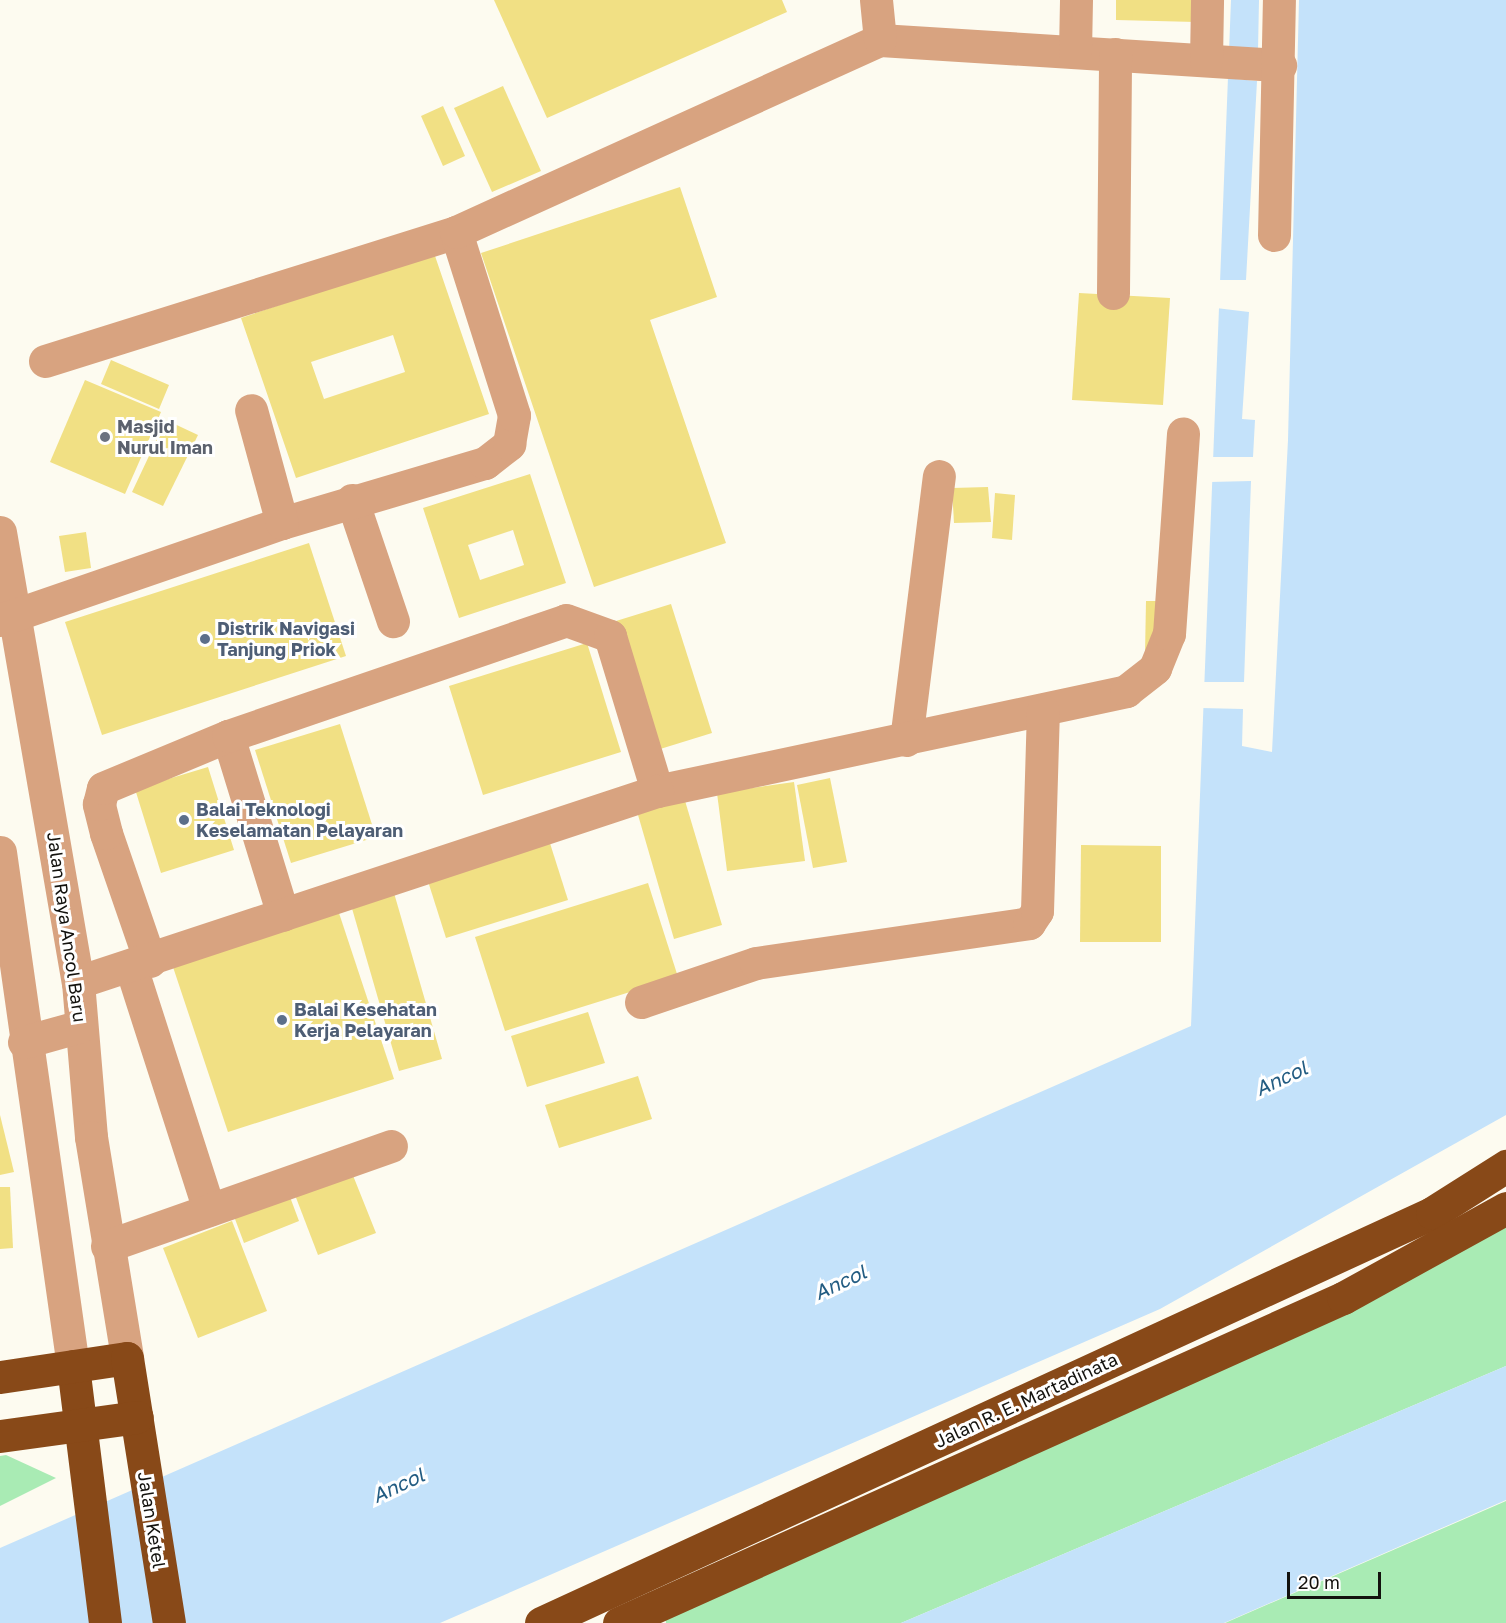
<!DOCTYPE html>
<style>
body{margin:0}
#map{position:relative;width:1506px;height:1623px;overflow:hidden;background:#fdfbf0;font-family:"Golos Text",sans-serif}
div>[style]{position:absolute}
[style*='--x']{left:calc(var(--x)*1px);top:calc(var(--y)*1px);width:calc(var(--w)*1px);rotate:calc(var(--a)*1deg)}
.green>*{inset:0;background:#a9ebb4}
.water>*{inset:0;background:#c4e2fa}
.pier>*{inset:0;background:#fdfbf0}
.building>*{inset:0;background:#f1e084}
.minor>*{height:33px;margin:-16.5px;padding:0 16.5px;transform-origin:16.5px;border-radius:16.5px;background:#d8a380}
.highway>*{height:33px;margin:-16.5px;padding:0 16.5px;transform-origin:16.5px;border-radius:16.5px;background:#884918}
.dots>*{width:16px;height:16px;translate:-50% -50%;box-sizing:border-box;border:3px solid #fff;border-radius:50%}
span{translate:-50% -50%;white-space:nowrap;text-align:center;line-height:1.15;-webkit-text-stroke:6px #fff;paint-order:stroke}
.worship-label{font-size:18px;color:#5b616d;font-weight:700}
.left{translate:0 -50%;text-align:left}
.service-label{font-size:18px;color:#4e5e75;font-weight:700}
.street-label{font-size:18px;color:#13120e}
.water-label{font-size:20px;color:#225c82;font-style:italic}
.scale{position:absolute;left:1287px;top:1572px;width:94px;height:27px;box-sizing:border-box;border:3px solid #13120e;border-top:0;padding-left:8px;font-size:18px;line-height:21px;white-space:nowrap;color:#13120e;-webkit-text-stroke:4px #fff;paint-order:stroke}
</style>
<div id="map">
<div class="green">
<i style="clip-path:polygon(1506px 1208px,1506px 1366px,901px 1623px,666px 1623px,663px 1605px)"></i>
<i style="clip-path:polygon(6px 1455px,56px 1478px,0 1506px,0 1456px)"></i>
<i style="clip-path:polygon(1506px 1501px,1506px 1623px,1225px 1623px)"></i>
</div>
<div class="water">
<i style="clip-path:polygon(1231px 0,1506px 0,1506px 1115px,1160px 1309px,440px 1623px,0 1623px,0 1548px,1191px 1026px)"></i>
<i style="clip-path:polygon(1506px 1366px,1506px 1500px,1224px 1623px,901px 1623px)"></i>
</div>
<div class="pier">
<i style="clip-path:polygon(1259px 0,1299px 0,1288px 440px,1272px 752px,1242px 746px,1243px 709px,1201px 708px,1202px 682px,1244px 682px,1251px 481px,1210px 482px,1210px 457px,1253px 457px,1255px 420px,1242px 419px,1249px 312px,1216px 308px,1217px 280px,1246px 280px,1257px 81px,1225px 78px,1226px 50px,1258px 50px)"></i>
</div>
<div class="building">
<i style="clip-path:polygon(494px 0,782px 0,787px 12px,547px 118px)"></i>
<i style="clip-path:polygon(1116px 0,1196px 0,1196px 22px,1116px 20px)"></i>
<i style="clip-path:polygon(503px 86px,541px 171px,492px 192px,454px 108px)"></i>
<i style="clip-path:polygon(443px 106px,465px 156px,443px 166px,421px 116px)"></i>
<i style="clip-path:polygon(680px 187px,717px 297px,650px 320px,726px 543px,594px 587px,481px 253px)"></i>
<i style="clip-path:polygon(evenodd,434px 253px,489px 414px,296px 478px,241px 318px,434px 253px,393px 335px,405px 372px,324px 399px,311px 362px,393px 335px)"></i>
<i style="clip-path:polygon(1079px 293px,1170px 298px,1163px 405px,1072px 400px)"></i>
<i style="clip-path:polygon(111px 360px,169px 385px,159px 409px,101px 384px)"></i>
<i style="clip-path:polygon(85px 380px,161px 412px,125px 494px,50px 462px)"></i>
<i style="clip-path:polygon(166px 420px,198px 435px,163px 506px,132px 492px)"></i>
<i style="clip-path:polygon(evenodd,530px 474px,566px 583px,459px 618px,423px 508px,530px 474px,513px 530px,524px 565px,480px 580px,468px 545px,513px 530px)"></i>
<i style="clip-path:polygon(988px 487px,991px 522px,954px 523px,952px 488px)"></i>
<i style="clip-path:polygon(995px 493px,1015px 495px,1012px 540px,992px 538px)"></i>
<i style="clip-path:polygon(86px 532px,91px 568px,65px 572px,59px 536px)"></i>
<i style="clip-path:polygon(309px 543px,346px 656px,102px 735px,65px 622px)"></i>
<i style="clip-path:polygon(1146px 601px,1162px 601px,1161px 654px,1145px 654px)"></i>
<i style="clip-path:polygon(671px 604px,712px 733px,657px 750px,616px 621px)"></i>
<i style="clip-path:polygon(587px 643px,621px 752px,483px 795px,449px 686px)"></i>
<i style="clip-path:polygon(340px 724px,376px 837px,291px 863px,255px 750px)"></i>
<i style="clip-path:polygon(208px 767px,234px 850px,161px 873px,135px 789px)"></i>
<i style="clip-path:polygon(830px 778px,847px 862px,813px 868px,797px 785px)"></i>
<i style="clip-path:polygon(794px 782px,805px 861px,727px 871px,717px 793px)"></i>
<i style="clip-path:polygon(683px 794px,722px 925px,674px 939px,636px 808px)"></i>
<i style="clip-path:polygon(548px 837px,568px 900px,446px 938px,426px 875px)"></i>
<i style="clip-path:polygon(1081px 845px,1161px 846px,1161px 942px,1080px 942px)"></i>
<i style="clip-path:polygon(648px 883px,678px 977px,505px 1031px,475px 937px)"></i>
<i style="clip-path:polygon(392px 886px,442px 1059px,399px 1071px,349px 898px)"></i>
<i style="clip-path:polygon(337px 907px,394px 1079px,228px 1132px,171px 961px)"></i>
<i style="clip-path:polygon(588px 1012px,605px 1063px,527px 1087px,511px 1036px)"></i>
<i style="clip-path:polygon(638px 1076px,652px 1119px,559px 1148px,545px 1105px)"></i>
<i style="clip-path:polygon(0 1115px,14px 1172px,0 1175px)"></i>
<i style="clip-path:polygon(352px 1173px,376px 1233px,318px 1255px,295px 1195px)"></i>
<i style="clip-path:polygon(0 1187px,10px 1187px,13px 1248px,0 1249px)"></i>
<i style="clip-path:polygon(287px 1189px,299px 1221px,244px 1243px,232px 1211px)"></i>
<i style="clip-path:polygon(232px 1221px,267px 1311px,198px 1338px,163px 1248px)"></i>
</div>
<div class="minor">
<i style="--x:880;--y:40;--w:401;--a:3.6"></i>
<i style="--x:1075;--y:52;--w:52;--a:-88.9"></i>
<i style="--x:1206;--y:60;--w:60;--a:-89"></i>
<i style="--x:1274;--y:235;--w:235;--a:-88.8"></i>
<i style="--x:1113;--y:293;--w:239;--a:-89.5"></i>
<i style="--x:45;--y:361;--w:431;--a:-17.4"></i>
<i style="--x:352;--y:500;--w:128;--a:71.3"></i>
<i style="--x:282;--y:523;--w:212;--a:-16.5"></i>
<i style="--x:485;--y:463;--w:31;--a:-38"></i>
<i style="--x:509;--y:444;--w:29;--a:-80"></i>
<i style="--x:514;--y:415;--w:192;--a:-107.6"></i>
<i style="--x:456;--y:232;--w:465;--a:-24.4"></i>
<i style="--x:880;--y:40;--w:40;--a:-95.7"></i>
<i style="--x:0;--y:532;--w:457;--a:80.2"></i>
<i style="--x:78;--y:982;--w:156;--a:85.2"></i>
<i style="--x:91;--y:1137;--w:224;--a:80.7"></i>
<i style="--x:0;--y:620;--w:298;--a:-19"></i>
<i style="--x:282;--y:523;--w:117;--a:-105.3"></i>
<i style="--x:228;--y:736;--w:187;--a:72.9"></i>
<i style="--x:906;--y:740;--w:266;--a:-82.9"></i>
<i style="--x:0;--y:852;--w:519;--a:81.92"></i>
<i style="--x:150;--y:961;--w:135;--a:-109"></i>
<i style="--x:106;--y:833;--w:30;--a:-104"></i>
<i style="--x:99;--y:804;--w:16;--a:-76"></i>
<i style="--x:103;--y:788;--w:135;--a:-22.6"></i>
<i style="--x:228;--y:736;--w:357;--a:-18.9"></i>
<i style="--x:566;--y:620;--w:47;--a:20"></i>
<i style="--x:610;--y:636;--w:162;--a:73.1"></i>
<i style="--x:657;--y:791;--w:480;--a:-12"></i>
<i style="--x:1126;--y:691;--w:37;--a:-38"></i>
<i style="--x:1155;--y:668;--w:37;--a:-68"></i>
<i style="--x:1169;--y:634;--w:201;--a:-86"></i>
<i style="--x:131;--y:967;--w:255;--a:72.2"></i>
<i style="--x:78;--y:982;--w:610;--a:-18.26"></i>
<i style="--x:641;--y:1002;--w:121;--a:-18.7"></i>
<i style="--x:756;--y:963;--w:276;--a:-8.3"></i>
<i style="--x:1029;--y:923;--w:14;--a:-56"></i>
<i style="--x:1037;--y:911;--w:200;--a:-88.3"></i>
<i style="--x:24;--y:1042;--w:59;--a:-15.7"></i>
<i style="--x:107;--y:1246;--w:301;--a:-19.4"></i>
</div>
<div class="highway">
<i style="--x:73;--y:1366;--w:259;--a:82.9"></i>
<i style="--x:0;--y:1377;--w:128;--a:-8.5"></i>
<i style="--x:127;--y:1358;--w:268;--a:81"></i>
<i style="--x:0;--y:1436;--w:138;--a:-7.9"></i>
<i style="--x:541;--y:1623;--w:981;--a:-24.71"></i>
<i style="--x:1432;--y:1213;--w:88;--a:-32.4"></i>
<i style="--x:619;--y:1623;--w:794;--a:-24.18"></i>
<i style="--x:1343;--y:1298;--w:186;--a:-28.9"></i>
</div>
<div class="dots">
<i style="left:105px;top:437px;background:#6b7280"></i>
<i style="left:205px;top:639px;background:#5c6f8a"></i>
<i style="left:184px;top:820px;background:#5c6f8a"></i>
<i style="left:282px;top:1020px;background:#5c6f8a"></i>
</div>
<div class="worship-label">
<span class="left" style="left:117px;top:437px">Masjid<br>Nurul Iman</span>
</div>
<div class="service-label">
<span class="left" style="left:217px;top:639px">Distrik Navigasi<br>Tanjung Priok</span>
<span class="left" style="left:196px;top:820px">Balai Teknologi<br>Keselamatan Pelayaran</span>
<span class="left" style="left:294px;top:1020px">Balai Kesehatan<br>Kerja Pelayaran</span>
</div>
<div class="street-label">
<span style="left:67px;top:927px;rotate:82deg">Jalan Raya Ancol Baru</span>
<span style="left:1026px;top:1400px;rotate:-25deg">Jalan R. E. Martadinata</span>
<span style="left:152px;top:1520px;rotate:81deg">Jalan Ketel</span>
</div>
<div class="water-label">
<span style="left:1281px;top:1078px;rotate:-25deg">Ancol</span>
<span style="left:840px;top:1282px;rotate:-25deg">Ancol</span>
<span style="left:398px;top:1485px;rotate:-25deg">Ancol</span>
</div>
<div class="scale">20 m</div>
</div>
